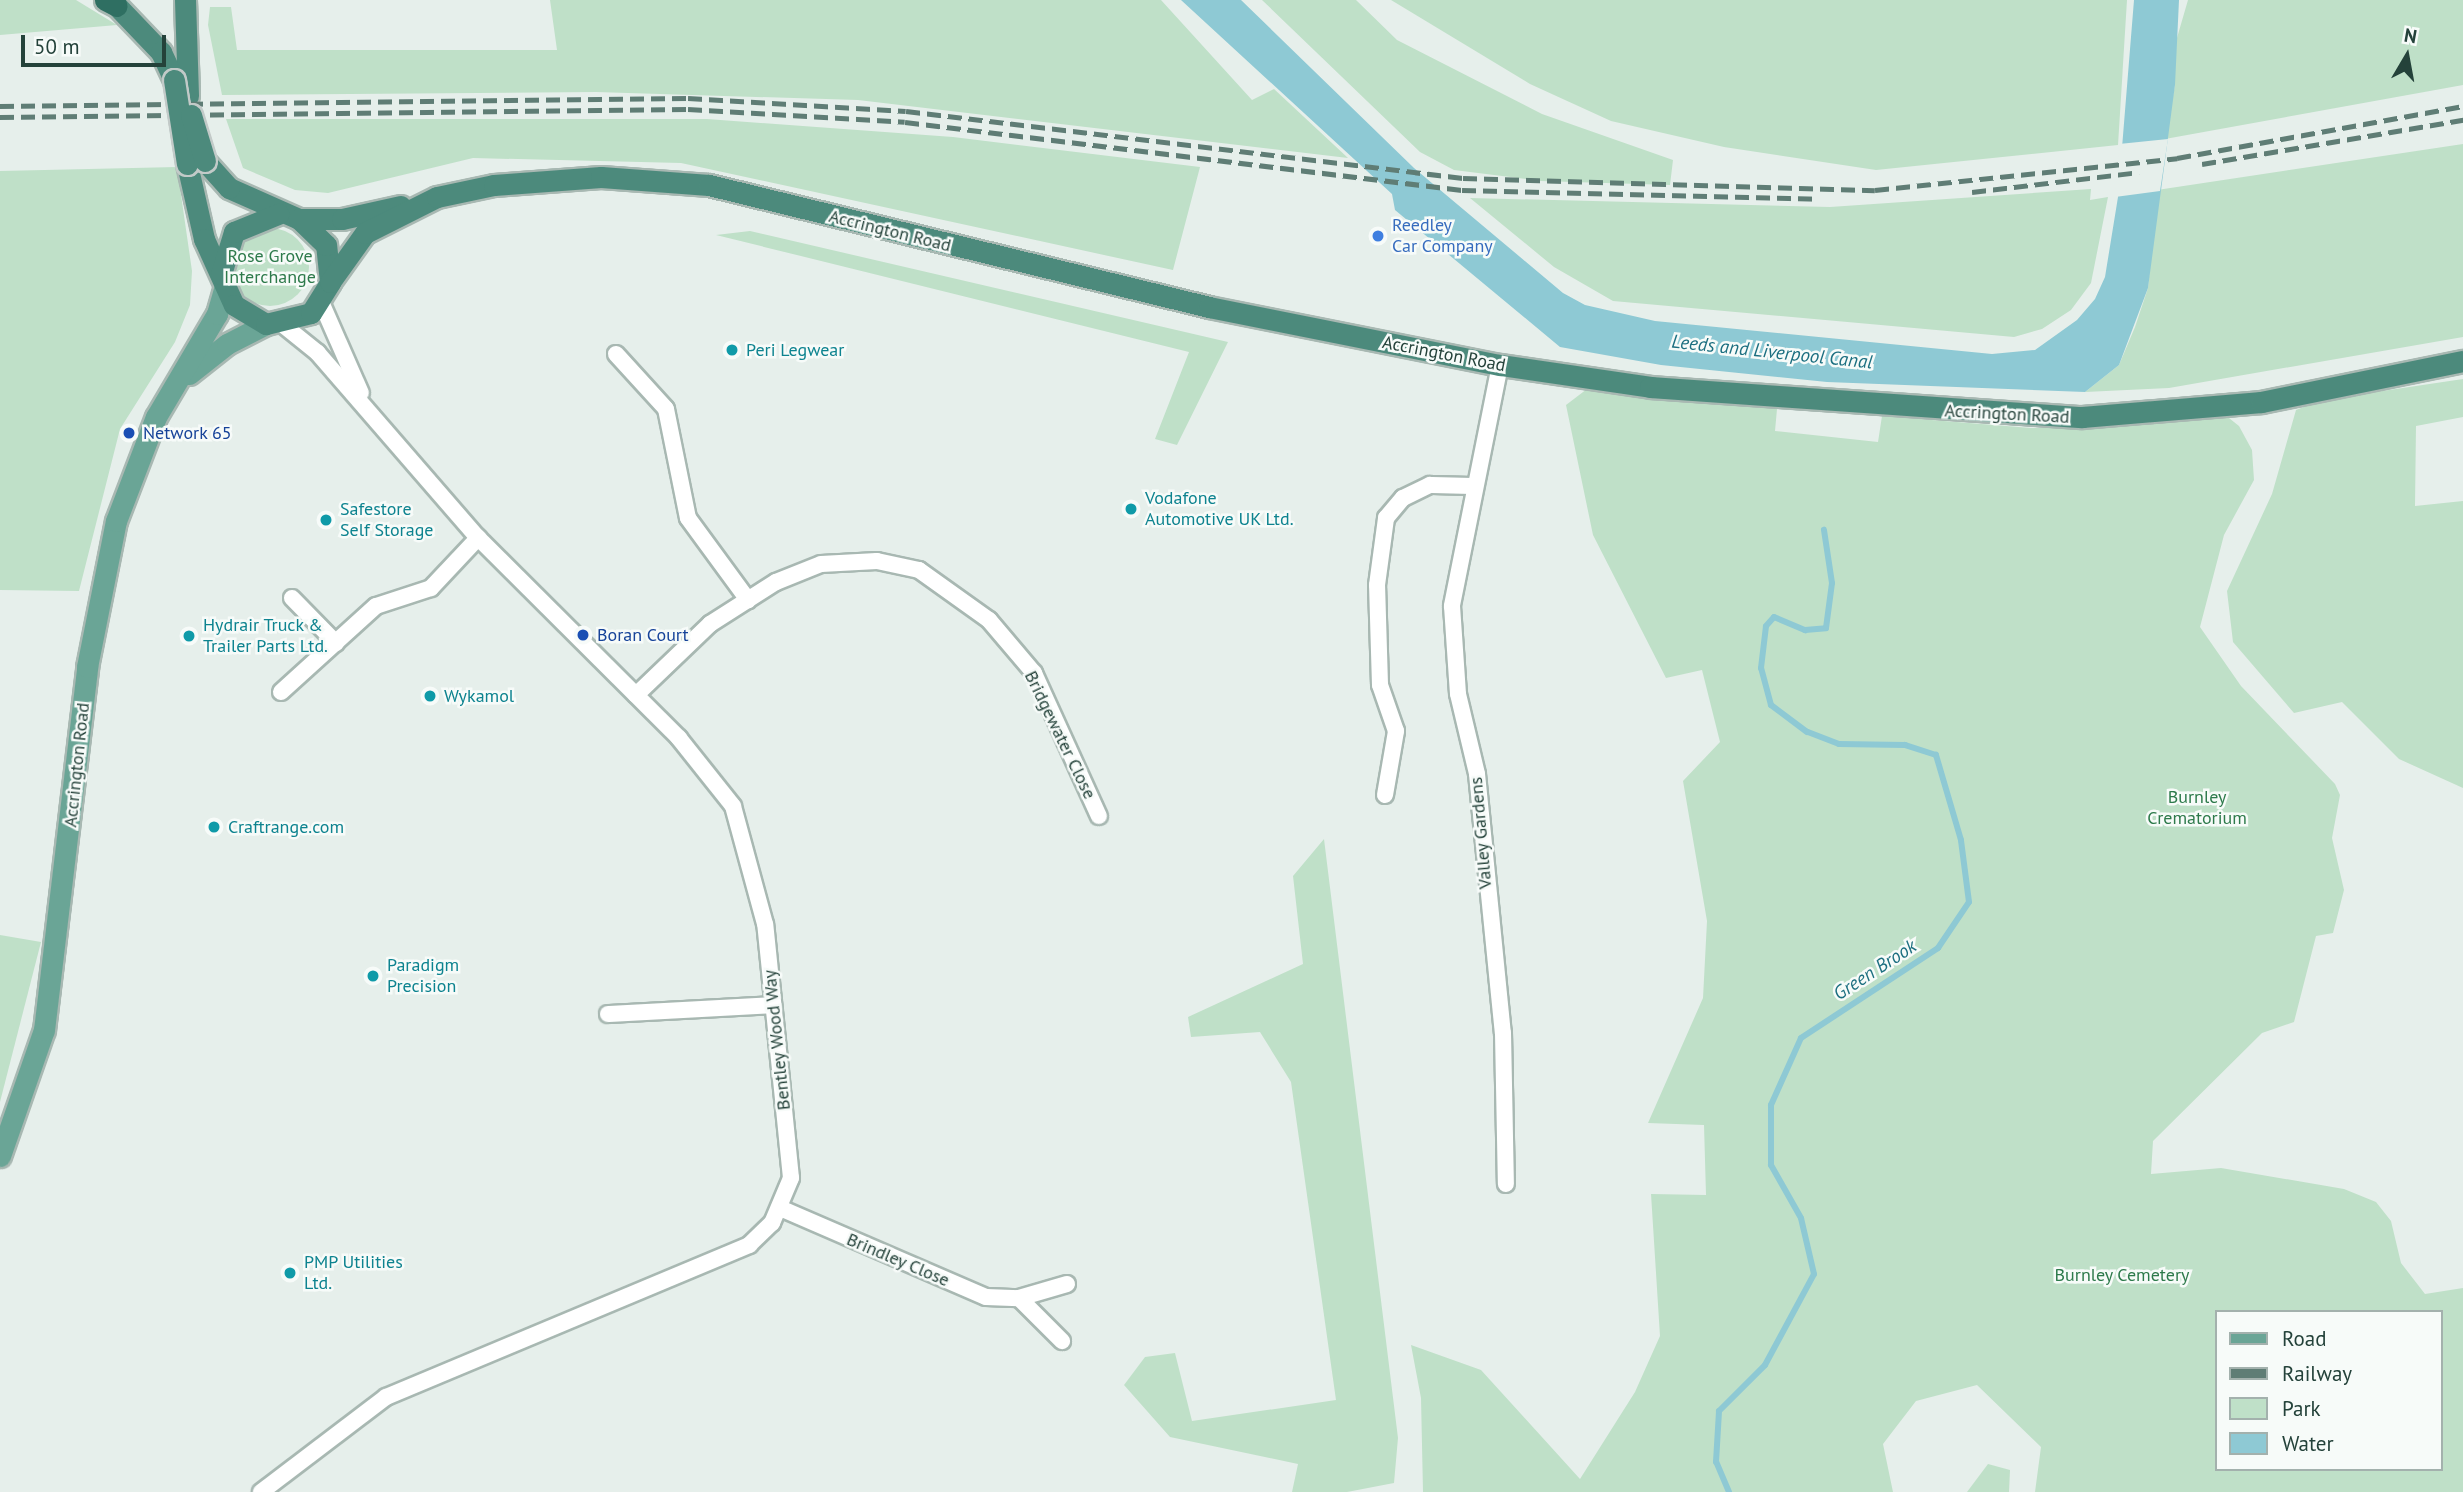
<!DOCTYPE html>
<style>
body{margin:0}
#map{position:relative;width:2463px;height:1492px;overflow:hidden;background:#e6efeb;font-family:"PT Sans",sans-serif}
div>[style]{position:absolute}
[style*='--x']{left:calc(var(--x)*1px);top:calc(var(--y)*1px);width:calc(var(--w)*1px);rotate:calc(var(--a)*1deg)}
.green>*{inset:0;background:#bfe0c8}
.round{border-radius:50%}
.water>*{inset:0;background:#8ec9d4}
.pier>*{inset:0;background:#e6efeb}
.stream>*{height:6px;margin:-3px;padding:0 3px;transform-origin:3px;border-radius:3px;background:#8ec9d4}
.roads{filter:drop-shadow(2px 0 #a8b8b2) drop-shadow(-2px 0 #a8b8b2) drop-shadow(0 2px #a8b8b2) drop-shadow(0 -2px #a8b8b2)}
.minor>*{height:16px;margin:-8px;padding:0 8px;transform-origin:8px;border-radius:8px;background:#fff}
.primary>*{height:21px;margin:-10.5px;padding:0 10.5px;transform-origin:10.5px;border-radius:10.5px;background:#6aa596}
.trunk>*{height:21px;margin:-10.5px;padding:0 10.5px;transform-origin:10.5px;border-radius:10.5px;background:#4c8a7c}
.motorway>*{height:21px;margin:-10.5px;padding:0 10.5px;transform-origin:10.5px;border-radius:10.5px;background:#2f6f62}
.rail>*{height:5px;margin-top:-2.5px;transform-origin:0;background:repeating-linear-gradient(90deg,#5f7d75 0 14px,transparent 0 21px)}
.bridges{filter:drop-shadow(2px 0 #c2cac8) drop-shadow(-2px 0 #c2cac8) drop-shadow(0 2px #c2cac8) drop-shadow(0 -2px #c2cac8)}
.trunk-bridge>*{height:21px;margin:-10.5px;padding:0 10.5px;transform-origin:10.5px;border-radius:10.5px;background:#4c8a7c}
.dots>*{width:19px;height:19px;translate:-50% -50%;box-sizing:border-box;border:4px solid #f7fbf9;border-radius:50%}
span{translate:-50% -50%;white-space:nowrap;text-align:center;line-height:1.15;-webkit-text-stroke:5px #f7fbf9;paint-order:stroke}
.shop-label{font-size:18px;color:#366cbe}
.left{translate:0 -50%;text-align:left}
.street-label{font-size:18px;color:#24423a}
.park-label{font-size:18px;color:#2d7a4b}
.culture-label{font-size:18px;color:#0d838f}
.transit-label{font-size:18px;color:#164399}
.water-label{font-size:19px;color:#1c6f80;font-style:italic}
.legend{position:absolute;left:2215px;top:1310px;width:228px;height:161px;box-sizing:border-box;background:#f7fbf9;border:2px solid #a3b1ad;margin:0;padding:9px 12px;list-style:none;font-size:21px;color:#24423a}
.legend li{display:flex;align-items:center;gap:14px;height:35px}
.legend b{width:35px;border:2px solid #a3b1ad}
.north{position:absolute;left:2372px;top:21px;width:70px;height:70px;-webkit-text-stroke:5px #f7fbf9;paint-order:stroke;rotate:10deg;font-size:19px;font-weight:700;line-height:28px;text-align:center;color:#24423a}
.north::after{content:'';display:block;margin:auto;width:24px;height:32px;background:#24423a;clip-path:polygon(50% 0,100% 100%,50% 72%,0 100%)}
.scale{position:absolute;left:21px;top:35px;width:145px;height:32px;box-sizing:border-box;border:4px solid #24423a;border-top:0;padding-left:9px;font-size:21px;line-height:24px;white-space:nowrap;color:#24423a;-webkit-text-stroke:5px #f7fbf9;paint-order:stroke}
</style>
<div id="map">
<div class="green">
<i style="clip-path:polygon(0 0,76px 0,117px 25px,0 35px)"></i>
<i style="clip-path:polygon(550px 0,1161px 0,1252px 100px,1274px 89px,1348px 158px,858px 100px,596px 92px,222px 95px,208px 25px,210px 7px,231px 7px,237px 50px,557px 50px)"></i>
<i style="clip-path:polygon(1262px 0,1356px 0,1397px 40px,1542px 114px,1673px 160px,1670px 185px,1541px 181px,1454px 170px,1420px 152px)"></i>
<i style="clip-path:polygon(1391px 0,2127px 0,2118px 145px,1876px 170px,1724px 147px,1611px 121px,1530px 84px)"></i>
<i style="clip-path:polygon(2188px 0,2463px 0,2463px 85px,2165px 139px,2175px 85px,2172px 55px)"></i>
<i style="clip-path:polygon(226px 119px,707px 119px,953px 137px,1200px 167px,1173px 270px,681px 163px,473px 158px,328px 193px,295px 190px,243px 168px)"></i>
<i style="clip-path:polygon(2463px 144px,2463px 337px,2169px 388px,2085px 392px,2119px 365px,2135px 327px,2148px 288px,2157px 190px)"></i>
<i style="clip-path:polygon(177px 167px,192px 271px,190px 305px,175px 342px,120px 429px,79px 591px,0 590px,0 171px)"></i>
<i style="clip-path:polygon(2091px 189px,2090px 200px,2108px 197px,2091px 283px,2071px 310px,2042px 329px,2014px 337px,1613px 301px,1554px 267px,1470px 198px,1830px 207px)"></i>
<i class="round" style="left:231px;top:228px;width:78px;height:78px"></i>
<i style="clip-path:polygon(750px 231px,1228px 342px,1177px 445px,1155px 439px,1189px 352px,716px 235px)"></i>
<i style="clip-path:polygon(2463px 379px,2463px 417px,2416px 426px,2415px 506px,2463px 501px,2463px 788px,2399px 759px,2342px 702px,2294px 713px,2233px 642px,2227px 591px,2272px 494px,2296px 410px,2322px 400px)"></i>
<i style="clip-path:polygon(evenodd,1587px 389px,1777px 409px,1775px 431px,1878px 442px,1882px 416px,2031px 428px,2114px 427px,2224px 414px,2239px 426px,2252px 450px,2254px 480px,2224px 535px,2200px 627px,2241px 686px,2335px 784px,2340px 795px,2332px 838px,2344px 890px,2333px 933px,2316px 936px,2294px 1022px,2262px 1033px,2153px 1141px,2151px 1174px,2221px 1168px,2344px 1189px,2376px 1202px,2391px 1221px,2401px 1263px,2425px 1294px,2463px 1288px,2463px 1492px,2035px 1492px,2041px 1447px,1977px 1385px,1916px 1401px,1883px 1444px,1893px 1492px,1423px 1492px,1421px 1398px,1411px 1345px,1481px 1370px,1580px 1479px,1635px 1392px,1660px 1336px,1651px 1194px,1706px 1195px,1704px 1125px,1648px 1123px,1703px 998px,1707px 921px,1683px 781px,1720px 742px,1702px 670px,1666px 678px,1593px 535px,1566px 405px,1587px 389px,2216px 1312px,2440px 1312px,2440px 1469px,2216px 1469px,2216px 1312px)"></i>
<i style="clip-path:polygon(1324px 839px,1398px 1438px,1394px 1483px,1347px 1492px,1292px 1492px,1298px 1464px,1170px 1437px,1124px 1385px,1145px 1357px,1175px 1353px,1192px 1421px,1336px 1400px,1291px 1082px,1260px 1032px,1191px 1037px,1188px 1017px,1303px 964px,1293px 876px)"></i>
<i style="clip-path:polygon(0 935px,41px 942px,0 1102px)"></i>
<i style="clip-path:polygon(1988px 1464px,2010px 1470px,2009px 1492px,1967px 1492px)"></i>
</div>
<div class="water">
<i style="clip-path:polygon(1181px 0,1241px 0,1414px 168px,1563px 293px,1585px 305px,1655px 321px,1992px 354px,2035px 350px,2077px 320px,2095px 299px,2105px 277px,2118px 197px,2134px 0,2179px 0,2175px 85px,2148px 288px,2119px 365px,2085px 392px,1827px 382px,1661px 365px,1560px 347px,1395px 210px,1392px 194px)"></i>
</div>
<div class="pier">
<i style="clip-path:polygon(2168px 139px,2160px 191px,2115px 197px,2119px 144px)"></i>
</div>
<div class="stream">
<i style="--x:1729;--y:1492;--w:33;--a:-113"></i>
<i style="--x:1716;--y:1462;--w:51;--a:-86.6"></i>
<i style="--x:1719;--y:1411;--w:65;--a:-45"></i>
<i style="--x:1765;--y:1365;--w:103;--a:-61.7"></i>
<i style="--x:1814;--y:1274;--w:57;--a:-103.1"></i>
<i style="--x:1801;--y:1218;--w:61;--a:-119.5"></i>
<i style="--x:1771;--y:1165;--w:60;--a:-90"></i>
<i style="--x:1771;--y:1105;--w:73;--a:-65.9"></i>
<i style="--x:1801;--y:1038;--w:164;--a:-33.3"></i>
<i style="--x:1938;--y:948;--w:55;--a:-56"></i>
<i style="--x:1969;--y:902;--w:63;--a:-97.4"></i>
<i style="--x:1961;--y:840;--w:89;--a:-106.4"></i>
<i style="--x:1936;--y:755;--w:33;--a:-162"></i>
<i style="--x:1905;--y:745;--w:66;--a:-179.1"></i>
<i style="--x:1839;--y:744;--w:34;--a:-159"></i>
<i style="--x:1807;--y:732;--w:45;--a:-143.1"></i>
<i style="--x:1771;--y:705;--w:38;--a:-105"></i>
<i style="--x:1761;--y:668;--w:42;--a:-83.2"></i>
<i style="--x:1766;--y:626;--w:12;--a:-48"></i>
<i style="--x:1774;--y:617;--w:34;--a:23"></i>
<i style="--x:1805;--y:630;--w:21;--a:-5"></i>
<i style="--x:1826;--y:628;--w:45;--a:-82.4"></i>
<i style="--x:1832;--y:583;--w:54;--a:-98.6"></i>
</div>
<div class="roads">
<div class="minor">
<i style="--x:321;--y:302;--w:99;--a:66.3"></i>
<i style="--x:616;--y:354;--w:74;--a:47.7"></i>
<i style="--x:666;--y:409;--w:111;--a:78.6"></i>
<i style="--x:688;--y:518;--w:102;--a:53.8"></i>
<i style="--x:1500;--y:365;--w:246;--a:101.3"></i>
<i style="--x:1452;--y:606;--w:88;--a:86.1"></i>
<i style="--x:1458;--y:694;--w:82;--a:76.6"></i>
<i style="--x:1477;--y:774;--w:260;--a:84.3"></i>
<i style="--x:1503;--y:1033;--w:151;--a:88.9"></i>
<i style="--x:292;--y:598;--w:63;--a:45.6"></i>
<i style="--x:281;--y:692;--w:128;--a:-42.2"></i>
<i style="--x:376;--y:606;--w:58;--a:-18.1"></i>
<i style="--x:431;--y:588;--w:69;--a:-46.8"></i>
<i style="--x:636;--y:695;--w:103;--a:-43.8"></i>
<i style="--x:710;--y:624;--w:78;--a:-32.5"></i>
<i style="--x:776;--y:582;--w:48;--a:-21.8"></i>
<i style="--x:821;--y:564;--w:56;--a:-3.1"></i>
<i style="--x:877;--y:561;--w:43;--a:12.1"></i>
<i style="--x:919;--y:570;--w:86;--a:35.5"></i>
<i style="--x:989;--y:620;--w:70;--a:49.7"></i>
<i style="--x:1034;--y:673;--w:157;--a:65.6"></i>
<i style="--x:1385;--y:795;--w:65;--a:-80.2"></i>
<i style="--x:1396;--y:731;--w:49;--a:-109.2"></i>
<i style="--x:1380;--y:685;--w:100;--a:-91.7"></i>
<i style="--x:1377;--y:585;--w:68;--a:-82.3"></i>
<i style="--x:1386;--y:518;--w:26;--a:-50"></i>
<i style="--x:1403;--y:498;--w:30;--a:-26"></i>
<i style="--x:1430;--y:485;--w:44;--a:1.3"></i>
<i style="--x:608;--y:1014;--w:164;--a:-3.1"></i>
<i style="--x:780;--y:1208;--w:224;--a:23.4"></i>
<i style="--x:986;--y:1297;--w:33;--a:2"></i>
<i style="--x:1019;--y:1298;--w:61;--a:45"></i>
<i style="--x:1019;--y:1298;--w:50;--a:-16.3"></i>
<i style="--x:261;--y:1492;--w:157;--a:-37.2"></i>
<i style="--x:386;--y:1397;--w:394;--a:-22.7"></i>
<i style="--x:749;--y:1245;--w:32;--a:-44"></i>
<i style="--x:772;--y:1223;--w:49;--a:-67.1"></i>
<i style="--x:791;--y:1178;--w:255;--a:-95.8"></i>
<i style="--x:765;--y:924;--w:122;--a:-105.2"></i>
<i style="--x:733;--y:806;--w:87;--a:-128.5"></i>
<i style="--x:679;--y:738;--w:284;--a:-135.1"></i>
<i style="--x:478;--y:538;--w:245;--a:-130.9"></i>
<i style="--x:318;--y:353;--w:45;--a:-141.3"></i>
</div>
<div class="primary">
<i style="--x:189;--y:374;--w:48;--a:-38.3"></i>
<i style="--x:227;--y:344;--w:44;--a:-27.1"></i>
<i style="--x:0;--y:1156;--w:133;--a:-70.8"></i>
<i style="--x:44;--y:1030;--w:366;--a:-83.2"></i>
<i style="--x:87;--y:667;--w:149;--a:-78.8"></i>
<i style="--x:116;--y:521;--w:111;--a:-69"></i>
<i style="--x:156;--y:417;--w:120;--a:-59.4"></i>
<i style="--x:217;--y:314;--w:26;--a:-74"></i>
</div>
<div class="trunk">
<i style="--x:185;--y:0;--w:96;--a:88.2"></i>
<i style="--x:117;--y:6;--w:64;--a:46.3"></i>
<i style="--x:161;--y:52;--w:31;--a:65"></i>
<i style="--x:187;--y:164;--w:77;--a:77.2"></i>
<i style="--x:204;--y:239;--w:72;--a:65.6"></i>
<i style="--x:234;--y:305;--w:37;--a:31"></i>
<i style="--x:266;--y:324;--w:46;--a:-13.7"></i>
<i style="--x:311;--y:313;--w:36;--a:-58"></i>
<i style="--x:330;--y:282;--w:37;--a:-96"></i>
<i style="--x:326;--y:245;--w:37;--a:-136"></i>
<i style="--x:299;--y:219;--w:77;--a:-156.1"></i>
<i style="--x:229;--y:188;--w:36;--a:-132"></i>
<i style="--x:299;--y:219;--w:43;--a:0"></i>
<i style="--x:342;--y:219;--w:60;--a:-12.4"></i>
<i style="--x:221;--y:274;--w:44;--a:-72.8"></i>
<i style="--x:234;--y:232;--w:48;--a:-22.2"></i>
<i style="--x:330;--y:282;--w:60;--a:-54.5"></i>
<i style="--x:365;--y:233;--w:80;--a:-26.6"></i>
<i style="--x:437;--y:197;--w:58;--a:-11.9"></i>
<i style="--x:494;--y:185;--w:107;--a:-4.3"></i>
<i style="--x:601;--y:177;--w:108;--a:4.2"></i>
<i style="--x:709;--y:185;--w:515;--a:13.71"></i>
<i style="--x:1209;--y:307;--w:297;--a:11.3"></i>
<i style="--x:1500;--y:365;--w:152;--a:8.3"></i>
<i style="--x:1650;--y:387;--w:433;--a:4"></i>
<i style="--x:2082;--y:417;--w:180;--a:-4.8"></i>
<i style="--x:2261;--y:402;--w:206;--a:-11.5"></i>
</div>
<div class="motorway">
<i style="--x:105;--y:0;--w:13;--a:27"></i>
</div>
</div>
<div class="rail">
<i style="--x:0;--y:106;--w:688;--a:-0.67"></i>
<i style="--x:688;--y:98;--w:218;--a:3.4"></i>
<i style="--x:906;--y:111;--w:561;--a:6.86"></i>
<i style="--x:1463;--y:178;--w:412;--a:1.7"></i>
<i style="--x:1875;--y:190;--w:304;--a:-6"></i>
<i style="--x:2177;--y:158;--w:291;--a:-10.3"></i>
<i style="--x:0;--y:117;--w:688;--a:-0.67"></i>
<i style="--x:688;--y:109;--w:217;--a:3.4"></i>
<i style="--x:905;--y:122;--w:561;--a:6.96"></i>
<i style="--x:1462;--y:190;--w:357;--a:1.4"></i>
<i style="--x:2202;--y:164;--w:265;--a:-9.6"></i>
<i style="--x:1972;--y:192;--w:168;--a:-6.8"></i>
</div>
<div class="bridges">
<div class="trunk-bridge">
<i style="--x:174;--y:80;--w:85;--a:81.2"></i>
<i style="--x:191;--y:115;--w:48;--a:73.1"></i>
</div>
</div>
<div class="dots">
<i style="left:1378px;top:236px;background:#3f7fe0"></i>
<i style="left:732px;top:350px;background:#0f9aa8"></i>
<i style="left:129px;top:433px;background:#1a4fb4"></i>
<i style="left:1131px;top:509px;background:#0f9aa8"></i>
<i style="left:326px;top:520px;background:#0f9aa8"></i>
<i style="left:583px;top:635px;background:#1a4fb4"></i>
<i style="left:189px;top:636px;background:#0f9aa8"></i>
<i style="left:430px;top:696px;background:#0f9aa8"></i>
<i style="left:214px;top:827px;background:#0f9aa8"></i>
<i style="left:373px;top:976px;background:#0f9aa8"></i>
<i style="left:290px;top:1273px;background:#0f9aa8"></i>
</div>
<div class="shop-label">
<span class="left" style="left:1392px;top:236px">Reedley<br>Car Company</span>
</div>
<div class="street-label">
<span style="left:890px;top:231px;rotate:14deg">Accrington Road</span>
<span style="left:1444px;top:354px;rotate:11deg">Accrington Road</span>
<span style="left:2007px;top:414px;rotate:3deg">Accrington Road</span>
<span style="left:1060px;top:735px;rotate:64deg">Bridgewater Close</span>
<span style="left:77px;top:765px;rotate:-84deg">Accrington Road</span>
<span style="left:1481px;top:833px;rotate:-95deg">Valley Gardens</span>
<span style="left:777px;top:1040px;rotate:-96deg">Bentley Wood Way</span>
<span style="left:898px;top:1260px;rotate:23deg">Brindley Close</span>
</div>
<div class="park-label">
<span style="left:270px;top:267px">Rose Grove<br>Interchange</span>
<span style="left:2197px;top:808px">Burnley<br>Crematorium</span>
<span style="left:2122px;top:1275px">Burnley Cemetery</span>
</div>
<div class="culture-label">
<span class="left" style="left:746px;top:350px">Peri Legwear</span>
<span class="left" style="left:1145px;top:509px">Vodafone<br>Automotive UK Ltd.</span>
<span class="left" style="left:340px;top:520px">Safestore<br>Self Storage</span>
<span class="left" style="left:203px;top:636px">Hydrair Truck &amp;<br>Trailer Parts Ltd.</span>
<span class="left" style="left:444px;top:696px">Wykamol</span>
<span class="left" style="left:228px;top:827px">Craftrange.com</span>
<span class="left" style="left:387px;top:976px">Paradigm<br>Precision</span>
<span class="left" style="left:304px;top:1273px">PMP Utilities<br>Ltd.</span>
</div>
<div class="transit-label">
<span class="left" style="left:143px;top:433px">Network 65</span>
<span class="left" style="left:597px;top:635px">Boran Court</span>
</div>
<div class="water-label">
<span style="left:1772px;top:352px;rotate:6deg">Leeds and Liverpool Canal</span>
<span style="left:1875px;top:970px;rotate:-33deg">Green Brook</span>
</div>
<ul class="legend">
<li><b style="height:9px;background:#6aa596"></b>Road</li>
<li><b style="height:9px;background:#5f7d75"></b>Railway</li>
<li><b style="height:19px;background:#bfe0c8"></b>Park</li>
<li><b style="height:19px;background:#8ec9d4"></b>Water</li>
</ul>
<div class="north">N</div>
<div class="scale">50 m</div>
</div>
